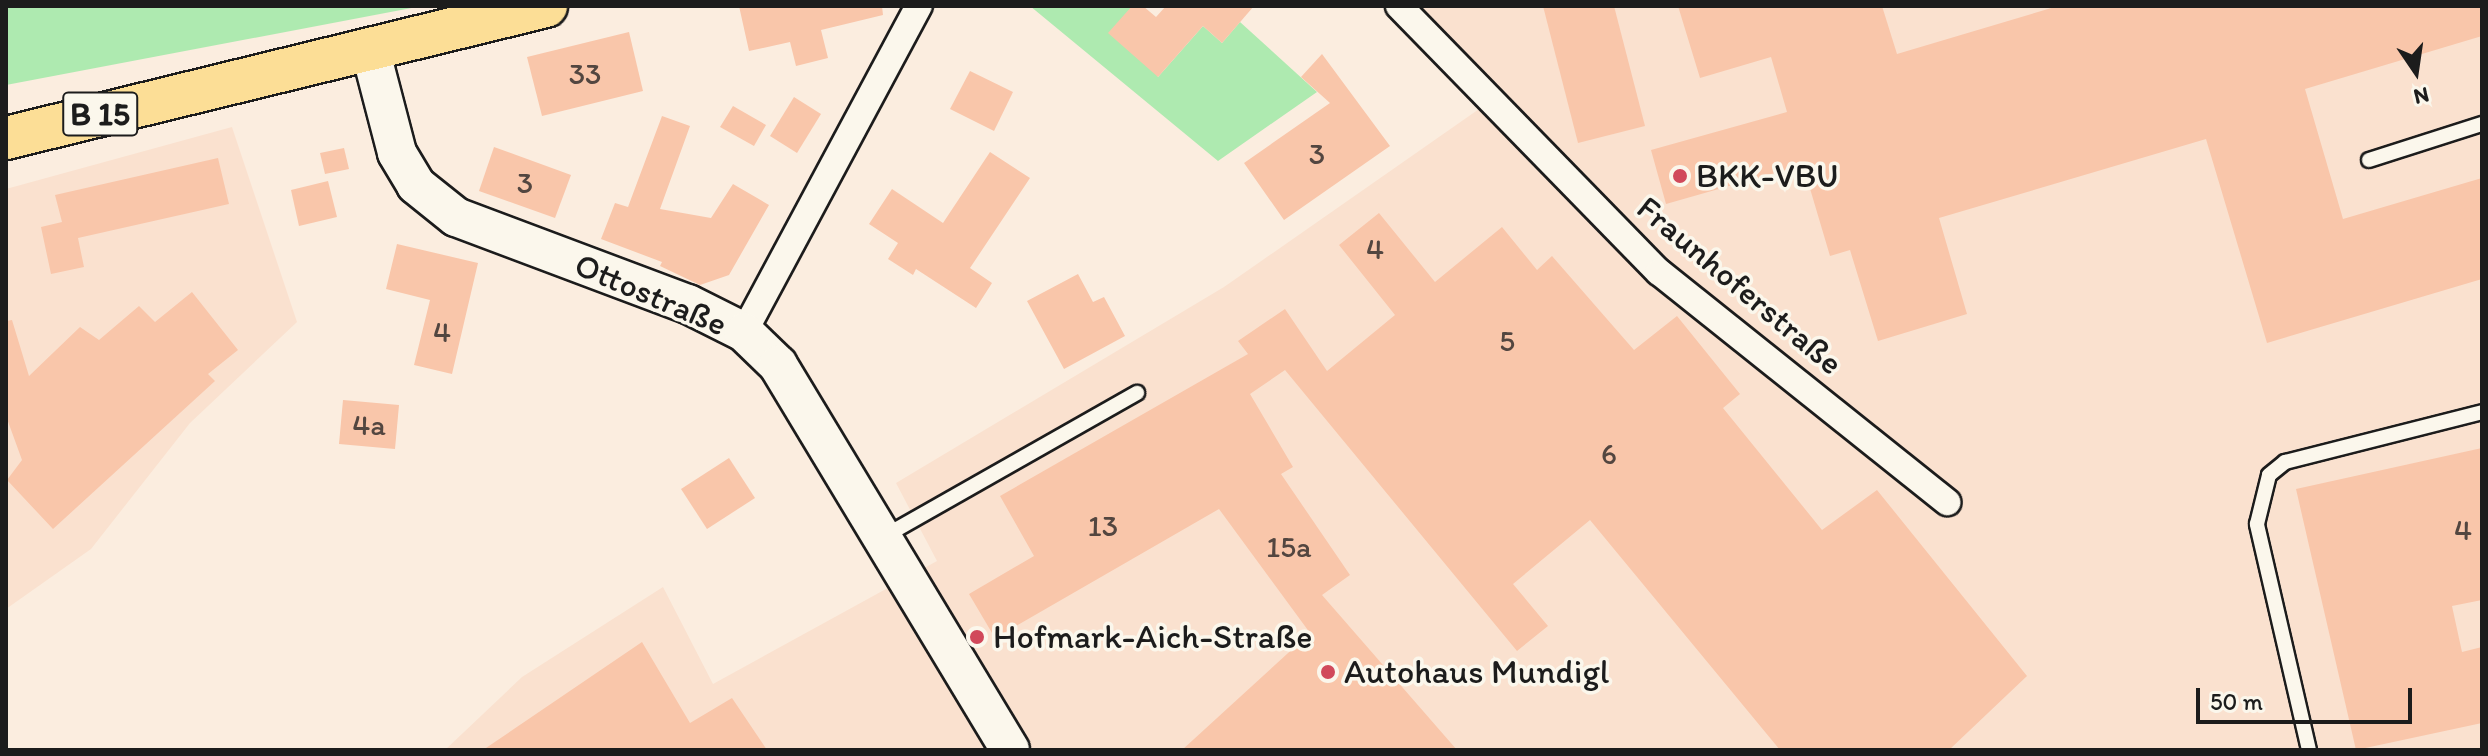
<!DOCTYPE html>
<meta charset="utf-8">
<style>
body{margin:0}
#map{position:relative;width:2488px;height:756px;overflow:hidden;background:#fbeddf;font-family:Itim,sans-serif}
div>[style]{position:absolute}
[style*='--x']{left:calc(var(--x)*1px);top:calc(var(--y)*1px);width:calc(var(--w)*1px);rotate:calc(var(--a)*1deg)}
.built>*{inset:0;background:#fae1cf}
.green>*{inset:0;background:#aeeab0}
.building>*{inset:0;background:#f9c6aa}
.roads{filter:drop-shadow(2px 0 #1c1c1c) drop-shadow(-2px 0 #1c1c1c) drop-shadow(0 2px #1c1c1c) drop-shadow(0 -2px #1c1c1c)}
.lane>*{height:14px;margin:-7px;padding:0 7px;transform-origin:7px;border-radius:7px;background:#fbf7ec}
.street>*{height:26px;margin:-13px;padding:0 13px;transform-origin:13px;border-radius:13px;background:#fbf7ec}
.secondary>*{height:38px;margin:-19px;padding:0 19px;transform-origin:19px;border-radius:19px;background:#fbf7ec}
.primary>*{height:42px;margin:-21px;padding:0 21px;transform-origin:21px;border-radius:21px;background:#fcde96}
.dots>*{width:22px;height:22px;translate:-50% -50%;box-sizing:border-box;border:4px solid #fbf7ec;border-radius:50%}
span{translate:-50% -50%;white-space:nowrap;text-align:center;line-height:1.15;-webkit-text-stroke:7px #fbf7ec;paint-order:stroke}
.number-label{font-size:30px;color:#534640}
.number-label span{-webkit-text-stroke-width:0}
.shield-label span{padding:2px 6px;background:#fbf7ec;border:2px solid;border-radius:6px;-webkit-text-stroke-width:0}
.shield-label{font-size:32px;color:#1c1c1c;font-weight:700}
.poi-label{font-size:34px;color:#1c1c1c}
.left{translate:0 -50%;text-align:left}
.street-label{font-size:34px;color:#1c1c1c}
.frame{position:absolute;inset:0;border:8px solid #1c1c1c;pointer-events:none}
.north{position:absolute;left:2376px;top:32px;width:80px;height:80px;-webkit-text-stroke:6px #fbf7ec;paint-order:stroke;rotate:167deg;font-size:22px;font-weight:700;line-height:32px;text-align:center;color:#1c1c1c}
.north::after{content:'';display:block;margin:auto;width:28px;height:36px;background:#1c1c1c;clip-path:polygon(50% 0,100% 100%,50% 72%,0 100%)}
.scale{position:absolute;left:2196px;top:688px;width:216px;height:36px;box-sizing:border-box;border:4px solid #1c1c1c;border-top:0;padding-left:10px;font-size:24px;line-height:28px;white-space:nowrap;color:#1c1c1c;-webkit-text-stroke:6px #fbf7ec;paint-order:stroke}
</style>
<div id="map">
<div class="built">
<i style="clip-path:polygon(1417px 6px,2482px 6px,2482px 750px,445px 750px,522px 677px,663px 587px,713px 684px,937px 561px,896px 483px,1224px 287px,1502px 93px)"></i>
<i style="clip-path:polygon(232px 127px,297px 322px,190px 423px,91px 549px,6px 609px,6px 189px)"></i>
</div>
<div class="green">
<i style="clip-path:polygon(6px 6px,422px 6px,6px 85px)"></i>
<i style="clip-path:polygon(1030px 6px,1132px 6px,1158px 77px,1203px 26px,1222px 43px,1240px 22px,1317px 92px,1218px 161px)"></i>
</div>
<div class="building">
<i style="clip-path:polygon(739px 6px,882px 6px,883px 15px,821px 30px,828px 58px,796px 66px,790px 42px,749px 51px)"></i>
<i style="clip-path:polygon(1132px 6px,1143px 6px,1156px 17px,1166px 6px,1254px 6px,1222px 43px,1203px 26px,1158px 77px,1108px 33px)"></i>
<i style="clip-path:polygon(1543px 6px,1614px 6px,1645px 126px,1578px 143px)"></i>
<i style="clip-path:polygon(1678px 6px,1882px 6px,1897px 54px,2058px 6px,2482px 6px,2482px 36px,2305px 89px,2343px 219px,2482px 178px,2482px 279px,2267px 343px,2206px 139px,1939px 218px,1967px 314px,1878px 341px,1850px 250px,1830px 256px,1803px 165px,1666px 204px,1651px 150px,1787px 112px,1771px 57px,1700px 78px)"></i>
<i style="clip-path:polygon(629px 32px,643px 91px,542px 116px,527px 57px)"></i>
<i style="clip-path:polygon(1322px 54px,1390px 146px,1284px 220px,1244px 163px,1330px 103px,1301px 77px)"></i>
<i style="clip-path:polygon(970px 71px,1013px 92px,994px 131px,950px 109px)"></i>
<i style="clip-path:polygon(794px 97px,821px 114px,797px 153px,770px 136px)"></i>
<i style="clip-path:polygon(733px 106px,766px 125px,754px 146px,720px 127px)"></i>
<i style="clip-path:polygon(662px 116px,690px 126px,660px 209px,711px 218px,733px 184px,769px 205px,729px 275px,700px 285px,660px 266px,662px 262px,601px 239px,615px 203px,628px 207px)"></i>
<i style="clip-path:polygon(494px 147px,571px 175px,555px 218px,479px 191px)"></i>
<i style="clip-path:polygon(344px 148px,349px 169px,325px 174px,320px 153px)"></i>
<i style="clip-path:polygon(990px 152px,1030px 178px,970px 268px,992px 283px,976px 308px,916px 269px,913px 275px,888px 259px,898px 243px,869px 224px,892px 189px,943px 223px)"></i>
<i style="clip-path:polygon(218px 158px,229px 204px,78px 238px,84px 267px,51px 274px,41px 227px,62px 222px,55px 195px)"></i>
<i style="clip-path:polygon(328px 181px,337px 217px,299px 226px,291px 190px)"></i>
<i style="clip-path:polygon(1379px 213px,1435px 282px,1502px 227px,1537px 270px,1552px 256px,1634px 350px,1677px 316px,1740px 394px,1723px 408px,1822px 530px,1877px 490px,2027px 676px,1949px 750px,1780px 750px,1590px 520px,1513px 584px,1548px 626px,1517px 651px,1285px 370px,1250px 394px,1293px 467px,1281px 474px,1350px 575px,1322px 595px,1457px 750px,1182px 750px,1310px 633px,1219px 509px,995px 638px,969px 594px,1034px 556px,1000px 496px,1248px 354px,1238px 341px,1285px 309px,1327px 371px,1395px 315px,1339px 245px)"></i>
<i style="clip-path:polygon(397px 244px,478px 263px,452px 374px,414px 365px,430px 300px,386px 289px)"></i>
<i style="clip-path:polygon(1078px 274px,1093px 302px,1104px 297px,1125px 336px,1064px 369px,1027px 301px)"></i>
<i style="clip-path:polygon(192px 292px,238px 350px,208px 374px,215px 381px,53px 529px,7px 480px,22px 460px,6px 416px,6px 321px,12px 320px,29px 376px,80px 327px,99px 340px,139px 306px,155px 322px)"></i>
<i style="clip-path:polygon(343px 400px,399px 405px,395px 449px,339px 444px)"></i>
<i style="clip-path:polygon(2482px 448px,2482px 600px,2452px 606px,2462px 652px,2482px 647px,2482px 723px,2356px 750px,2296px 489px)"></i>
<i style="clip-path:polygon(729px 458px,755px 498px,707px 529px,681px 489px)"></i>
<i style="clip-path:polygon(642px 642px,690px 723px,732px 698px,767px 750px,483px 750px)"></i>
</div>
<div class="roads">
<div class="lane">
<i style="--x:2369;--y:160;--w:119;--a:-17.7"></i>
<i style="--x:885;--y:536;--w:290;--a:-29.6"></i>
<i style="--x:2309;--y:750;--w:232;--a:-103"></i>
<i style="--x:2257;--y:524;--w:50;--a:-76.2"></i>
<i style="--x:2269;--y:475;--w:21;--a:-39"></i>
<i style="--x:2285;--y:462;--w:203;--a:-14.2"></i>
</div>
<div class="street">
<i style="--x:1399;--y:6;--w:372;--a:45.7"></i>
<i style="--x:1659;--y:272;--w:369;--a:38.6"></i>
<i style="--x:744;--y:332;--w:370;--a:-61.8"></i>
</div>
<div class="secondary">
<i style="--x:370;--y:49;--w:107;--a:75.4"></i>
<i style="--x:397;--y:153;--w:37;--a:59"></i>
<i style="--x:416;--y:185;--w:51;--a:38.7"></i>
<i style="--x:456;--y:217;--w:248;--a:20.6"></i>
<i style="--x:688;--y:304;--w:63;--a:26.6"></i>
<i style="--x:744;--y:332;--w:47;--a:44.1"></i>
<i style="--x:778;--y:365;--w:449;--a:58.9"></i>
</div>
<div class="primary">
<i style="--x:6;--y:138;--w:556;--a:-13.74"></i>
</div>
</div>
<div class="dots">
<i style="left:1680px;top:176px;background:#d1495b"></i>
<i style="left:977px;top:637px;background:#d1495b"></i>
<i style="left:1328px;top:672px;background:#d1495b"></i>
</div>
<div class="number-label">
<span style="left:585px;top:74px">33</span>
<span style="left:1317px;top:154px">3</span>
<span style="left:525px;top:183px">3</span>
<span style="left:1375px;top:249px">4</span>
<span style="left:442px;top:332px">4</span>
<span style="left:1507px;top:341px">5</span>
<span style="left:369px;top:425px">4a</span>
<span style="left:1609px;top:454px">6</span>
<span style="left:1103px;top:526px">13</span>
<span style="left:2463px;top:530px">4</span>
<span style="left:1289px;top:547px">15a</span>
</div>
<div class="shield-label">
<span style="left:100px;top:114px">B 15</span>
</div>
<div class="poi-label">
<span class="left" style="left:1696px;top:176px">BKK-VBU</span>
<span class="left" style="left:993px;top:637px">Hofmark-Aich-Straße</span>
<span class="left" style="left:1344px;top:672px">Autohaus Mundigl</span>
</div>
<div class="street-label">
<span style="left:1740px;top:285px;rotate:40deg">Fraunhoferstraße</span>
<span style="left:651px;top:294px;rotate:23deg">Ottostraße</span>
</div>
<div class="frame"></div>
<div class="north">N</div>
<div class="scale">50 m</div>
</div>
